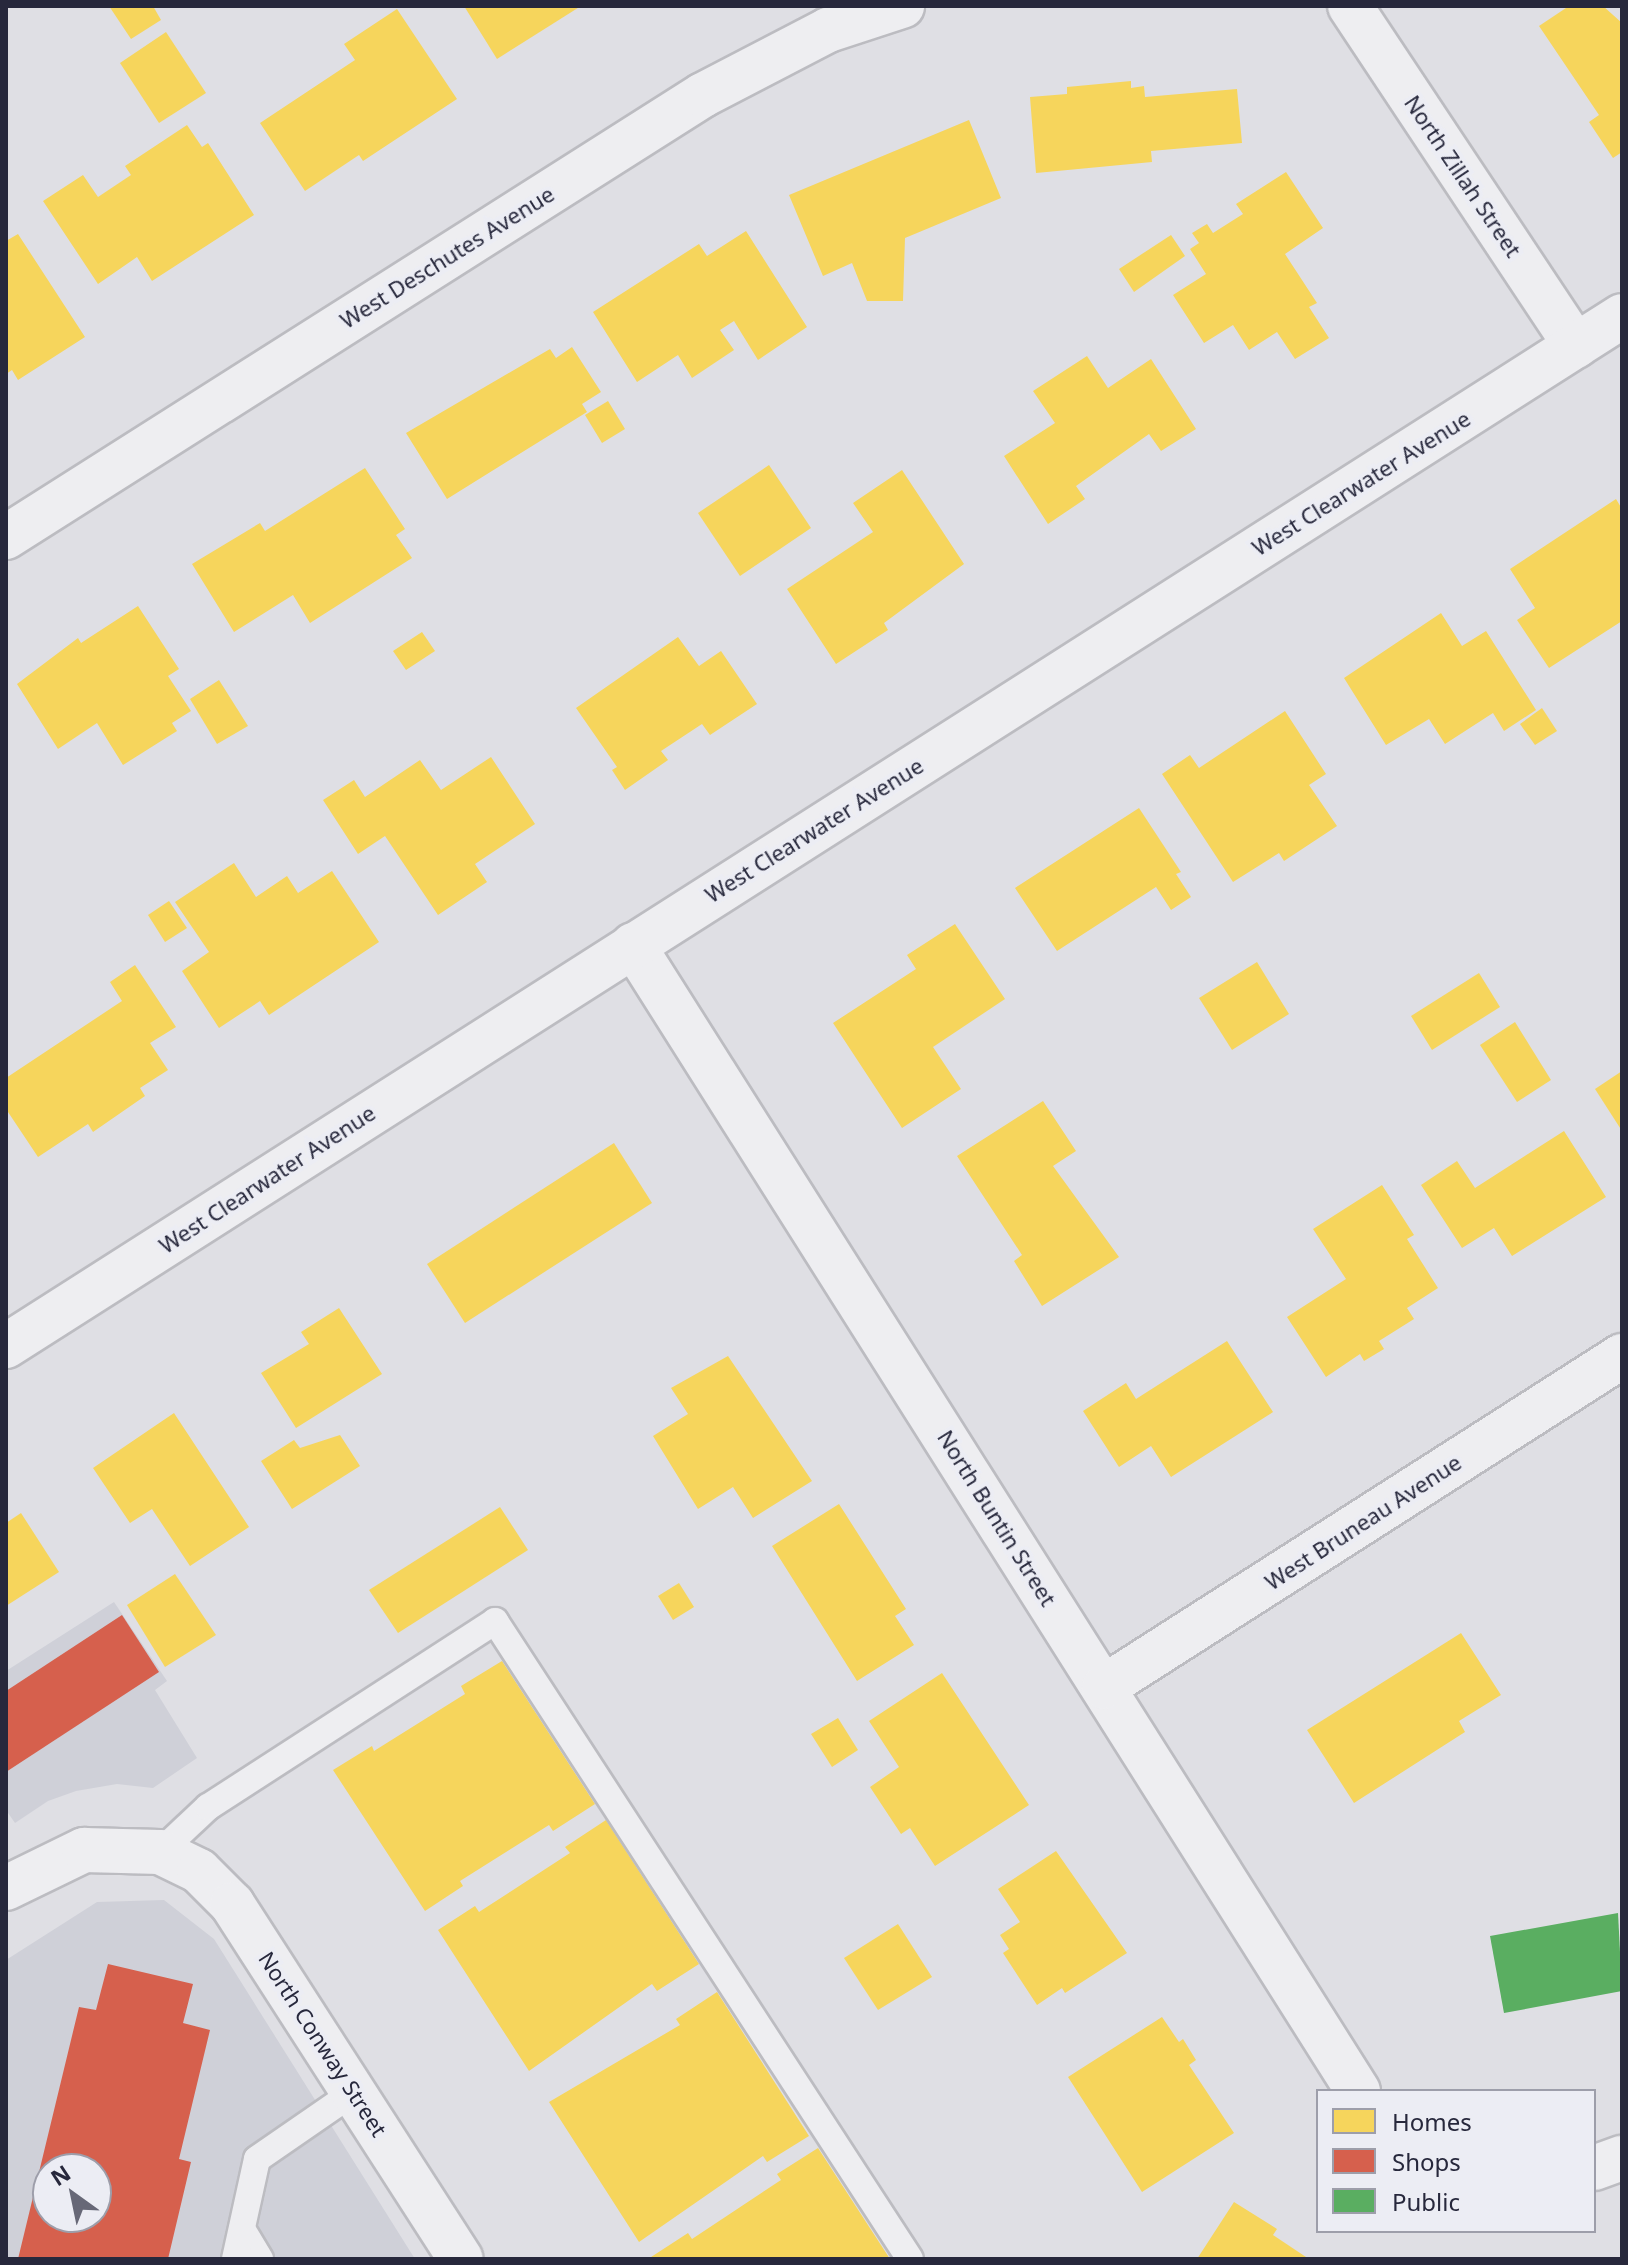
<!DOCTYPE html>
<style>
body{margin:0}
#map{position:relative;width:1628px;height:2265px;overflow:hidden;background:#dfdfe4;font-family:"Noto Sans",sans-serif}
div>[style]{position:absolute}
[style*='--x']{left:calc(var(--x)*1px);top:calc(var(--y)*1px);width:calc(var(--w)*1px);rotate:calc(var(--a)*1deg)}
.built>*{inset:0;background:#cfd0d8}
.homes>*{inset:0;background:#f6d55c}
.shops>*{inset:0;background:#d6604d}
.public>*{inset:0;background:#5aae61}
.roads{filter:drop-shadow(2px 0 #bcbcc1) drop-shadow(-2px 0 #bcbcc1) drop-shadow(0 2px #bcbcc1) drop-shadow(0 -2px #bcbcc1)}
.lane>*{height:26px;margin:-13px;padding:0 13px;transform-origin:13px;border-radius:13px;background:#eeeef1}
.street>*{height:44px;margin:-22px;padding:0 22px;transform-origin:22px;border-radius:22px;background:#eeeef1}
span{translate:-50% -50%;white-space:nowrap;text-align:center;line-height:1.15;-webkit-text-stroke:8px #ecedf4;paint-order:stroke}
.street-label{font-size:22px;color:#27283c}
.frame{position:absolute;inset:0;border:8px solid #27283c;pointer-events:none}
.legend{position:absolute;left:1316px;top:2089px;width:280px;height:144px;box-sizing:border-box;background:#ecedf4;border:2px solid #9d9eaa;margin:0;padding:10px 14px;list-style:none;font-size:24px;color:#27283c}
.legend li{display:flex;align-items:center;gap:16px;height:40px}
.legend b{width:40px;border:2px solid #9d9eaa}
.north{position:absolute;left:32px;top:2153px;width:80px;height:80px;box-sizing:border-box;background:#ecedf4;border:2px solid #9d9eaa;border-radius:50%;rotate:327deg;font-size:22px;font-weight:700;line-height:32px;text-align:center;color:#27283c}
.north::after{content:'';display:block;margin:auto;width:28px;height:36px;background:#676877;clip-path:polygon(50% 0,100% 100%,50% 72%,0 100%)}
</style>
<div id="map">
<div class="built">
<i style="clip-path:polygon(114px 1602px,167px 1681px,155px 1690px,197px 1758px,153px 1788px,117px 1784px,76px 1791px,48px 1801px,15px 1823px,6px 1810px,6px 1671px)"></i>
<i style="clip-path:polygon(evenodd,164px 1900px,214px 1939px,415px 2259px,6px 2259px,6px 1960px,97px 1902px,164px 1900px,48px 2169px,96px 2169px,96px 2217px,48px 2217px,48px 2169px)"></i>
</div>
<div class="homes">
<i style="clip-path:polygon(109px 6px,153px 6px,161px 20px,131px 39px)"></i>
<i style="clip-path:polygon(464px 6px,581px 6px,497px 59px)"></i>
<i style="clip-path:polygon(1569px 6px,1603px 6px,1622px 23px,1622px 152px,1613px 158px,1589px 122px,1599px 115px,1539px 26px)"></i>
<i style="clip-path:polygon(397px 9px,457px 99px,363px 161px,359px 155px,305px 191px,260px 123px,355px 60px,344px 44px)"></i>
<i style="clip-path:polygon(166px 32px,206px 93px,159px 123px,120px 63px)"></i>
<i style="clip-path:polygon(1131px 81px,1131px 88px,1144px 86px,1145px 97px,1237px 89px,1242px 143px,1151px 151px,1152px 162px,1036px 173px,1030px 97px,1067px 94px,1067px 87px)"></i>
<i style="clip-path:polygon(969px 120px,1001px 198px,905px 238px,903px 301px,867px 301px,852px 263px,823px 276px,789px 195px)"></i>
<i style="clip-path:polygon(187px 125px,202px 147px,208px 143px,254px 215px,152px 281px,137px 257px,98px 284px,43px 201px,83px 175px,98px 197px,131px 175px,125px 166px)"></i>
<i style="clip-path:polygon(1286px 172px,1323px 228px,1285px 254px,1317px 303px,1309px 307px,1329px 338px,1295px 359px,1277px 332px,1249px 350px,1233px 325px,1204px 343px,1173px 295px,1206px 274px,1190px 249px,1199px 243px,1192px 233px,1207px 224px,1213px 233px,1243px 214px,1236px 204px)"></i>
<i style="clip-path:polygon(746px 231px,807px 327px,758px 360px,734px 321px,720px 330px,734px 350px,692px 378px,678px 355px,637px 382px,593px 312px,699px 244px,707px 256px)"></i>
<i style="clip-path:polygon(18px 234px,85px 337px,18px 380px,12px 370px,6px 374px,6px 241px)"></i>
<i style="clip-path:polygon(1171px 235px,1185px 256px,1134px 292px,1119px 269px)"></i>
<i style="clip-path:polygon(572px 347px,601px 392px,582px 404px,587px 412px,447px 499px,406px 433px,550px 349px,556px 358px)"></i>
<i style="clip-path:polygon(1087px 356px,1108px 388px,1151px 359px,1196px 429px,1161px 451px,1149px 434px,1076px 486px,1085px 499px,1048px 524px,1004px 456px,1055px 423px,1033px 391px)"></i>
<i style="clip-path:polygon(608px 401px,625px 429px,602px 443px,585px 415px)"></i>
<i style="clip-path:polygon(769px 465px,811px 528px,740px 576px,698px 513px)"></i>
<i style="clip-path:polygon(365px 468px,405px 529px,396px 535px,412px 558px,310px 623px,293px 595px,234px 632px,192px 564px,260px 523px,265px 531px)"></i>
<i style="clip-path:polygon(902px 470px,964px 564px,884px 623px,888px 630px,836px 664px,787px 589px,873px 532px,853px 503px)"></i>
<i style="clip-path:polygon(1616px 499px,1622px 509px,1622px 621px,1549px 668px,1517px 620px,1535px 608px,1510px 569px)"></i>
<i style="clip-path:polygon(138px 606px,179px 669px,168px 676px,191px 711px,172px 723px,177px 731px,123px 765px,97px 723px,58px 749px,17px 684px,78px 638px,81px 643px)"></i>
<i style="clip-path:polygon(1441px 613px,1462px 646px,1486px 631px,1536px 710px,1504px 731px,1493px 713px,1445px 744px,1429px 719px,1386px 745px,1344px 678px)"></i>
<i style="clip-path:polygon(422px 632px,435px 651px,406px 670px,393px 651px)"></i>
<i style="clip-path:polygon(678px 637px,699px 666px,721px 651px,757px 704px,710px 735px,702px 724px,661px 751px,668px 760px,625px 790px,612px 770px,617px 767px,576px 708px)"></i>
<i style="clip-path:polygon(219px 680px,248px 726px,217px 744px,190px 699px)"></i>
<i style="clip-path:polygon(1542px 708px,1557px 731px,1535px 745px,1520px 724px)"></i>
<i style="clip-path:polygon(1285px 711px,1326px 774px,1309px 785px,1337px 826px,1284px 861px,1279px 853px,1233px 882px,1162px 774px,1190px 755px,1199px 768px)"></i>
<i style="clip-path:polygon(491px 757px,535px 824px,475px 864px,487px 882px,438px 915px,385px 836px,358px 854px,323px 800px,354px 780px,365px 797px,420px 760px,441px 790px)"></i>
<i style="clip-path:polygon(1139px 808px,1181px 872px,1176px 874px,1191px 897px,1171px 910px,1156px 887px,1057px 951px,1015px 888px)"></i>
<i style="clip-path:polygon(234px 863px,256px 897px,287px 876px,298px 893px,332px 871px,379px 942px,269px 1015px,260px 1001px,219px 1028px,182px 971px,209px 952px,175px 902px)"></i>
<i style="clip-path:polygon(169px 901px,187px 928px,165px 942px,148px 915px)"></i>
<i style="clip-path:polygon(955px 924px,1005px 999px,933px 1047px,961px 1089px,902px 1128px,833px 1023px,916px 969px,907px 955px)"></i>
<i style="clip-path:polygon(1257px 962px,1289px 1014px,1232px 1050px,1199px 998px)"></i>
<i style="clip-path:polygon(135px 965px,176px 1027px,150px 1043px,168px 1070px,140px 1088px,145px 1096px,93px 1132px,88px 1124px,38px 1157px,6px 1109px,6px 1078px,122px 1001px,110px 982px)"></i>
<i style="clip-path:polygon(1479px 973px,1500px 1007px,1432px 1050px,1411px 1016px)"></i>
<i style="clip-path:polygon(1515px 1022px,1551px 1080px,1517px 1102px,1480px 1045px)"></i>
<i style="clip-path:polygon(1622px 1071px,1622px 1131px,1595px 1089px)"></i>
<i style="clip-path:polygon(1043px 1101px,1076px 1151px,1053px 1166px,1119px 1257px,1042px 1306px,1014px 1261px,1022px 1255px,957px 1156px)"></i>
<i style="clip-path:polygon(1564px 1131px,1606px 1197px,1512px 1256px,1494px 1228px,1462px 1248px,1421px 1185px,1457px 1161px,1475px 1188px)"></i>
<i style="clip-path:polygon(614px 1143px,652px 1203px,465px 1323px,427px 1264px)"></i>
<i style="clip-path:polygon(1382px 1185px,1414px 1235px,1407px 1239px,1438px 1288px,1407px 1308px,1414px 1319px,1379px 1341px,1384px 1349px,1364px 1361px,1360px 1354px,1326px 1377px,1287px 1317px,1346px 1279px,1313px 1229px)"></i>
<i style="clip-path:polygon(339px 1308px,382px 1374px,296px 1428px,261px 1373px,309px 1344px,301px 1332px)"></i>
<i style="clip-path:polygon(1227px 1341px,1273px 1412px,1171px 1477px,1151px 1446px,1119px 1467px,1083px 1411px,1126px 1383px,1136px 1399px)"></i>
<i style="clip-path:polygon(728px 1356px,812px 1481px,753px 1518px,733px 1487px,698px 1509px,653px 1436px,688px 1414px,671px 1388px)"></i>
<i style="clip-path:polygon(174px 1413px,249px 1527px,190px 1566px,152px 1509px,130px 1523px,93px 1468px)"></i>
<i style="clip-path:polygon(340px 1435px,360px 1466px,292px 1509px,261px 1461px,294px 1440px,300px 1448px)"></i>
<i style="clip-path:polygon(839px 1504px,906px 1609px,895px 1616px,914px 1645px,857px 1681px,772px 1546px)"></i>
<i style="clip-path:polygon(500px 1507px,528px 1550px,398px 1633px,369px 1590px)"></i>
<i style="clip-path:polygon(21px 1513px,59px 1572px,6px 1606px,6px 1523px)"></i>
<i style="clip-path:polygon(175px 1574px,216px 1635px,165px 1667px,127px 1605px)"></i>
<i style="clip-path:polygon(679px 1583px,694px 1607px,673px 1620px,658px 1596px)"></i>
<i style="clip-path:polygon(1461px 1633px,1501px 1695px,1459px 1721px,1465px 1732px,1354px 1803px,1307px 1730px)"></i>
<i style="clip-path:polygon(502px 1661px,595px 1804px,553px 1831px,549px 1825px,460px 1881px,463px 1886px,425px 1911px,333px 1770px,372px 1746px,374px 1751px,465px 1694px,461px 1686px)"></i>
<i style="clip-path:polygon(942px 1673px,1029px 1805px,935px 1866px,910px 1828px,901px 1834px,870px 1787px,899px 1767px,869px 1721px)"></i>
<i style="clip-path:polygon(838px 1718px,858px 1750px,832px 1767px,811px 1734px)"></i>
<i style="clip-path:polygon(606px 1820px,699px 1964px,657px 1991px,652px 1984px,529px 2071px,438px 1930px,475px 1906px,479px 1912px,570px 1853px,565px 1847px)"></i>
<i style="clip-path:polygon(1056px 1851px,1127px 1953px,1065px 1993px,1062px 1988px,1037px 2005px,1003px 1953px,1009px 1949px,1000px 1935px,1020px 1922px,998px 1889px)"></i>
<i style="clip-path:polygon(898px 1924px,932px 1977px,878px 2010px,844px 1958px)"></i>
<i style="clip-path:polygon(717px 1992px,809px 2136px,767px 2162px,763px 2156px,639px 2242px,549px 2102px,680px 2025px,676px 2019px)"></i>
<i style="clip-path:polygon(1162px 2017px,1179px 2042px,1183px 2039px,1196px 2060px,1189px 2065px,1234px 2133px,1142px 2192px,1068px 2077px)"></i>
<i style="clip-path:polygon(818px 2148px,890px 2259px,648px 2259px,688px 2233px,692px 2239px,781px 2180px,777px 2174px)"></i>
<i style="clip-path:polygon(1234px 2202px,1277px 2229px,1273px 2235px,1309px 2259px,1197px 2259px)"></i>
</div>
<div class="shops">
<i style="clip-path:polygon(122px 1615px,159px 1672px,6px 1772px,6px 1691px)"></i>
<i style="clip-path:polygon(evenodd,108px 1964px,193px 1984px,183px 2023px,210px 2030px,179px 2159px,191px 2162px,168px 2259px,18px 2259px,79px 2007px,96px 2010px,108px 1964px,48px 2169px,96px 2169px,96px 2217px,48px 2217px,48px 2169px)"></i>
</div>
<div class="public">
<i style="clip-path:polygon(1618px 1913px,1622px 1991px,1504px 2013px,1490px 1936px)"></i>
</div>
<div class="roads">
<div class="lane">
<i style="--x:160;--y:1852;--w:66;--a:-43.2"></i>
<i style="--x:208;--y:1807;--w:342;--a:-32.9"></i>
<i style="--x:495;--y:1621;--w:761;--a:56.96"></i>
<i style="--x:242;--y:2229;--w:35;--a:59"></i>
<i style="--x:235;--y:2259;--w:102;--a:-77.6"></i>
<i style="--x:257;--y:2159;--w:118;--a:-34.6"></i>
</div>
<div class="street">
<i style="--x:1350;--y:6;--w:408;--a:56.4"></i>
<i style="--x:6;--y:537;--w:825;--a:-32.38"></i>
<i style="--x:703;--y:95;--w:141;--a:-27.5"></i>
<i style="--x:828;--y:30;--w:78;--a:-18"></i>
<i style="--x:633;--y:945;--w:1356;--a:57.68"></i>
<i style="--x:6;--y:1346;--w:1916;--a:-32.51"></i>
<i style="--x:1104;--y:1687;--w:615;--a:-32.58"></i>
<i style="--x:6;--y:1888;--w:87;--a:-26"></i>
<i style="--x:84;--y:1850;--w:76;--a:1.5"></i>
<i style="--x:160;--y:1852;--w:43;--a:26"></i>
<i style="--x:199;--y:1871;--w:47;--a:45"></i>
<i style="--x:232;--y:1904;--w:422;--a:57.2"></i>
<i style="--x:1594;--y:2168;--w:30;--a:-20"></i>
</div>
</div>
<div class="street-label">
<span style="left:1463px;top:176px;rotate:56deg">North Zillah Street</span>
<span style="left:447px;top:257px;rotate:-32deg">West Deschutes Avenue</span>
<span style="left:1361px;top:483px;rotate:-32deg">West Clearwater Avenue</span>
<span style="left:814px;top:830px;rotate:-32deg">West Clearwater Avenue</span>
<span style="left:267px;top:1179px;rotate:-33deg">West Clearwater Avenue</span>
<span style="left:997px;top:1518px;rotate:58deg">North Buntin Street</span>
<span style="left:1363px;top:1522px;rotate:-33deg">West Bruneau Avenue</span>
<span style="left:323px;top:2044px;rotate:57deg">North Conway Street</span>
</div>
<div class="frame"></div>
<ul class="legend">
<li><b style="height:22px;background:#f6d55c"></b>Homes</li>
<li><b style="height:22px;background:#d6604d"></b>Shops</li>
<li><b style="height:22px;background:#5aae61"></b>Public</li>
</ul>
<div class="north">N</div>
</div>
